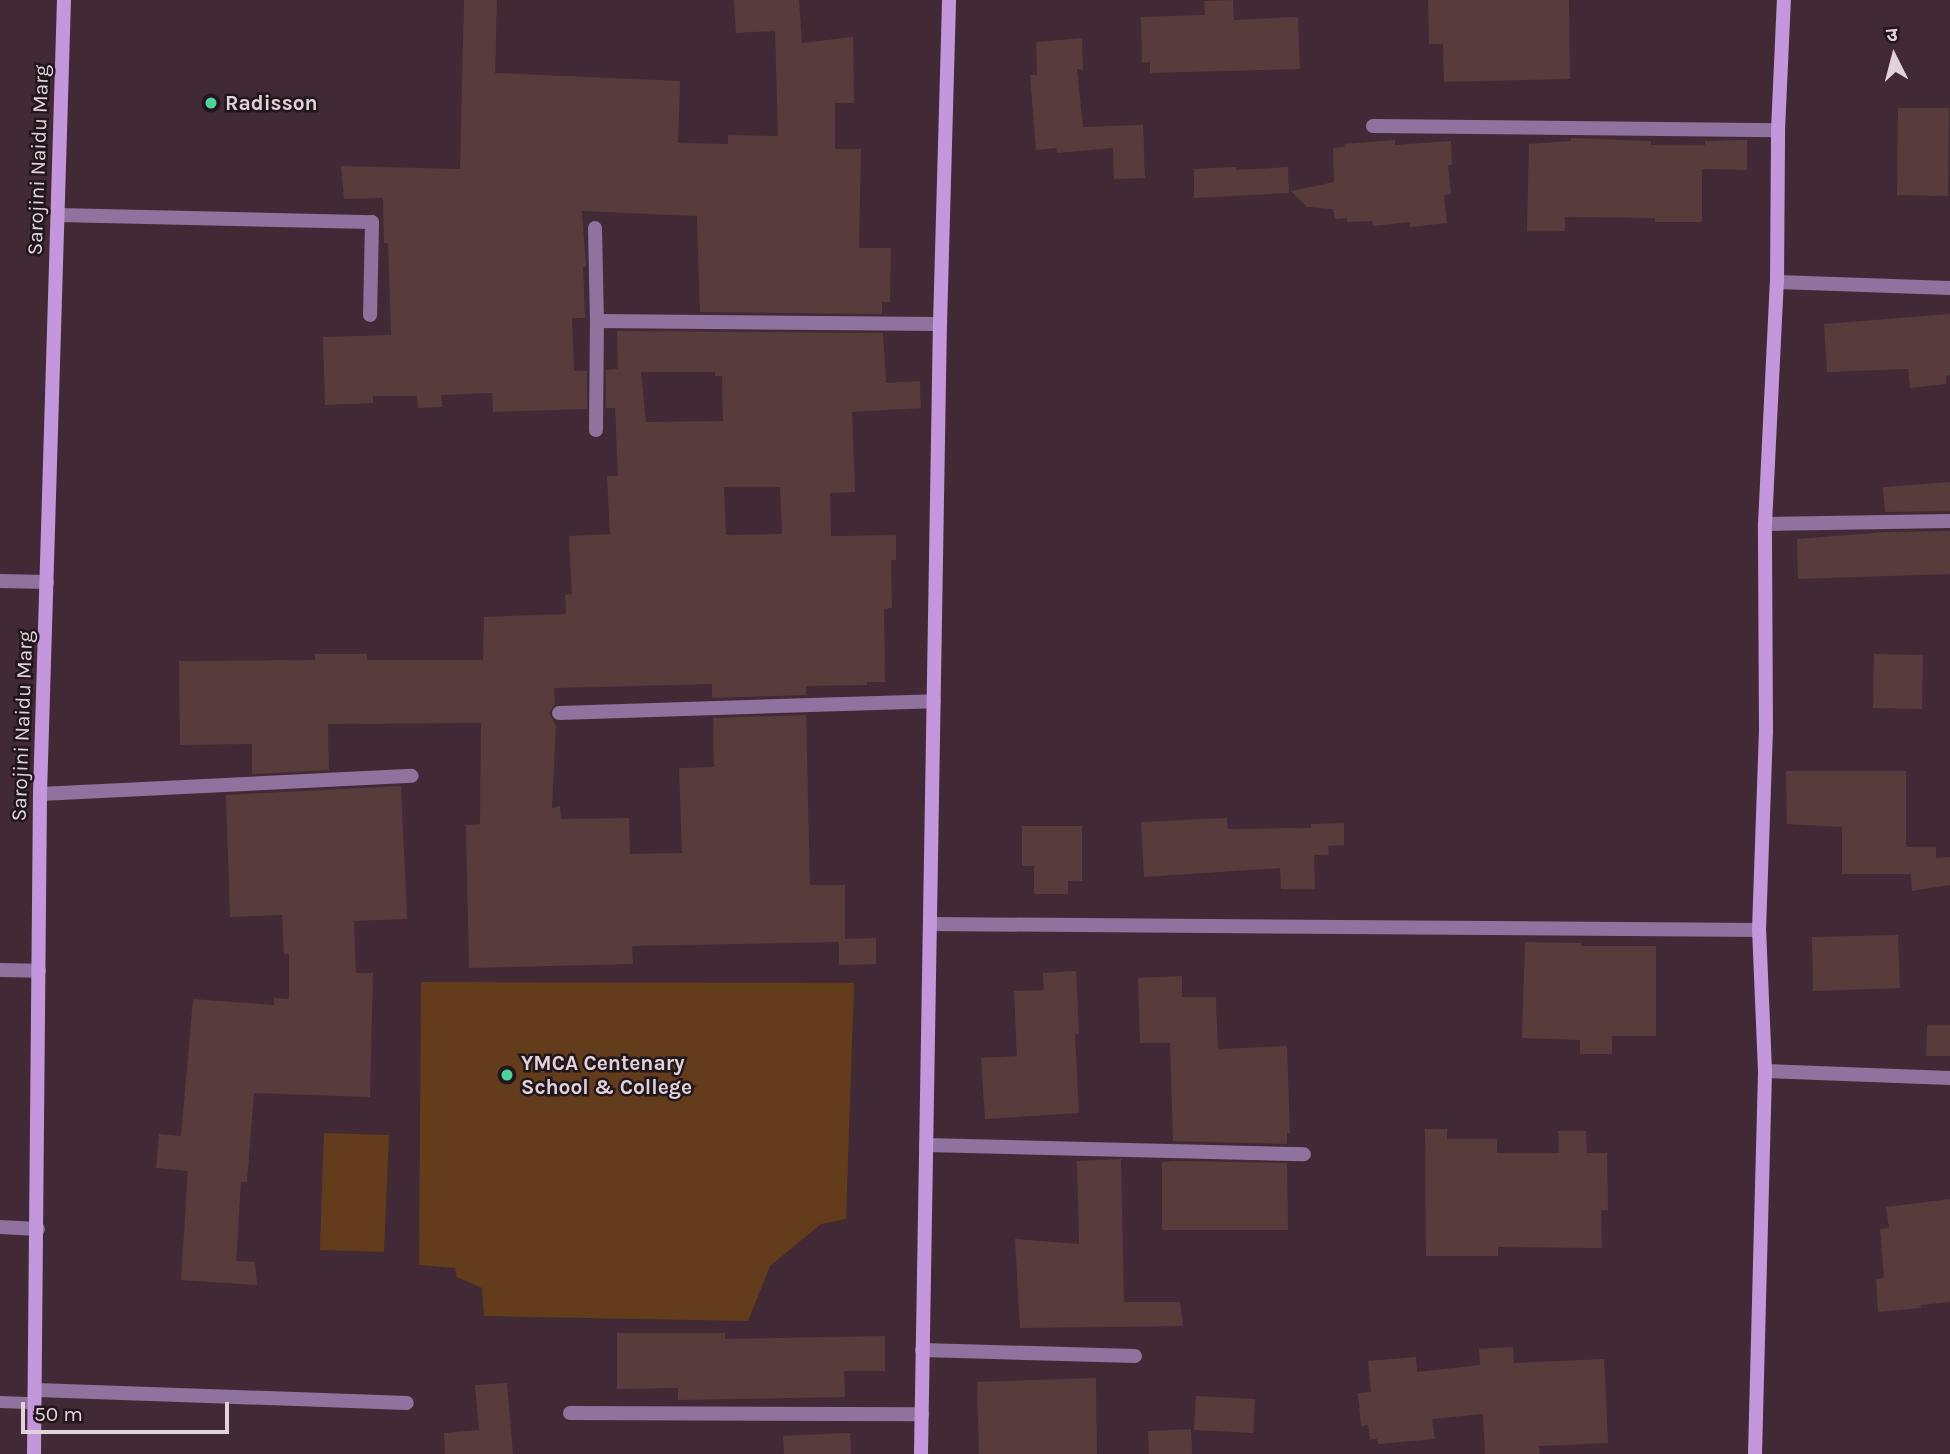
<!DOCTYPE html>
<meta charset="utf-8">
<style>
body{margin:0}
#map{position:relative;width:1950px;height:1454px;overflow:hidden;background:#412a35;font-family:Karla,"Noto Sans Devanagari",sans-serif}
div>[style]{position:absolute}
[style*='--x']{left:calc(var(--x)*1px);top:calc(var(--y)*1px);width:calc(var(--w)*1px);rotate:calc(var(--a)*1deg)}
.green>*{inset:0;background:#633c1c}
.building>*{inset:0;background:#583c3b}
.lane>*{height:12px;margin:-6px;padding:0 6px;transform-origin:6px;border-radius:6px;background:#8f739e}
.street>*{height:14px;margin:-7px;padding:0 7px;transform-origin:7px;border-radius:7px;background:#8f739e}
.secondary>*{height:14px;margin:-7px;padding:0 7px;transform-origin:7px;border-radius:7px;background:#c497dc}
.dots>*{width:19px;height:19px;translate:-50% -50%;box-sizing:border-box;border:4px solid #21161b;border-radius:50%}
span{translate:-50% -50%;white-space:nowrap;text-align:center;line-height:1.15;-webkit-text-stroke:5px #21161b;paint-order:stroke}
.poi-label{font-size:21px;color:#e2d2d9;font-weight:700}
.left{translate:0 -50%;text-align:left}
.street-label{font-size:21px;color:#e2d2d9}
.north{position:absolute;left:1859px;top:21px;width:70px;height:70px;-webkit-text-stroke:5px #21161b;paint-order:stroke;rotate:354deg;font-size:19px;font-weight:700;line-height:28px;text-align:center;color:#e2d2d9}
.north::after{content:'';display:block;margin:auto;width:24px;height:32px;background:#e2d2d9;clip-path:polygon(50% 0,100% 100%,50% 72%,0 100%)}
.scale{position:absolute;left:21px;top:1402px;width:208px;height:32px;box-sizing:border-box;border:4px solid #e2d2d9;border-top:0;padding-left:9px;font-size:21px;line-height:24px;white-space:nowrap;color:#e2d2d9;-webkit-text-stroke:5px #21161b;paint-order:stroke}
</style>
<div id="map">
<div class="green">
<i style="clip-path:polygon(421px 982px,854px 983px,846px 1219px,821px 1224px,770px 1266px,748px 1321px,484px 1316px,482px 1288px,457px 1277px,455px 1268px,419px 1265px)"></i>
<i style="clip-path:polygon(324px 1133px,389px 1135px,384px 1252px,320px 1250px)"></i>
</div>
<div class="building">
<i style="clip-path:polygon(464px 0,497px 0,495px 73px,680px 81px,678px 143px,728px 144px,728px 135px,778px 136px,775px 31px,736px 33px,734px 0,799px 0,802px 43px,853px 37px,854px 103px,835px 103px,835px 149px,861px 149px,859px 248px,891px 248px,890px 302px,882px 302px,882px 314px,700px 312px,697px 216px,582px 211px,586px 267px,583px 267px,585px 318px,572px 318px,574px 371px,587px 371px,587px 409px,493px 412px,492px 393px,441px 395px,442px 407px,418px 408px,417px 396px,373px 396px,373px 403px,325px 405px,323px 337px,391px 335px,388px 243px,384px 243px,383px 198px,344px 199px,341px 166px,460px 169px)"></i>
<i style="clip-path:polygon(1233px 0,1234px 20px,1298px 17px,1300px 69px,1150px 73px,1150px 62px,1142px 63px,1141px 17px,1205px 15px,1204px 1px)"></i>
<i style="clip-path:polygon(1428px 0,1569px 0,1570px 79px,1444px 82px,1443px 44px,1429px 44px)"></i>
<i style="clip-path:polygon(1082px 38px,1083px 70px,1077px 69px,1083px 127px,1143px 125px,1145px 178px,1114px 179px,1113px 148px,1057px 153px,1056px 148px,1036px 150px,1030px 75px,1037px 75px,1036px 42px)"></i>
<i style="clip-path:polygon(1898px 108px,1949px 108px,1948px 196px,1897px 195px)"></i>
<i style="clip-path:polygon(1571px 138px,1651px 141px,1651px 145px,1705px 145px,1705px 141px,1747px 140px,1747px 170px,1702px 169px,1702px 222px,1655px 222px,1655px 218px,1565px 217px,1565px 231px,1527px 231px,1529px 144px,1571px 141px)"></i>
<i style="clip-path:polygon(1395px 140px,1395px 145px,1451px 141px,1452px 165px,1448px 165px,1451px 194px,1444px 195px,1447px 223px,1410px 227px,1410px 222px,1373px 226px,1372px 221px,1347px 222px,1347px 218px,1335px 219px,1333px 209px,1307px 207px,1291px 191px,1334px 182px,1333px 148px,1345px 147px,1344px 144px)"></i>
<i style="clip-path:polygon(1236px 167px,1236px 170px,1288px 167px,1289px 193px,1194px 198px,1194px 169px)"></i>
<i style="clip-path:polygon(1950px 314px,1950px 375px,1946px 376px,1946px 384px,1910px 388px,1908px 369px,1827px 372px,1824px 324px)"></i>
<i style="clip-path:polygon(evenodd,617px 331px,883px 333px,886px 383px,920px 381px,921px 408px,852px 412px,855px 492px,830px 493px,831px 536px,896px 535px,896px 560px,891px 560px,892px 608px,884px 609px,885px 682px,867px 682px,867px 685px,806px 686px,806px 695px,712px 698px,712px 684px,554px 688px,555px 704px,549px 713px,556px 726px,552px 808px,560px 806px,561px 819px,629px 818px,630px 854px,682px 853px,679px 768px,714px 767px,713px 718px,806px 715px,810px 885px,845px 885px,845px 939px,876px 938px,876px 964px,839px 965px,839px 942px,632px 946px,633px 964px,469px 968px,466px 825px,480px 824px,481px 723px,328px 724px,329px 770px,252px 774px,252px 744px,180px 745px,179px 661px,315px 660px,315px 654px,367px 654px,367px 660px,483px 660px,484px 617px,566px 614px,565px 595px,572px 594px,569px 536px,610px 534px,607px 476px,618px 476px,615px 408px,606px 408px,606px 370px,618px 369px,617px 331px,641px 372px,715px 372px,715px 376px,722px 376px,723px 421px,646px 422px,641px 372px,617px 331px,724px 487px,780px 487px,782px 534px,726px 535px,724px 487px)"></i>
<i style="clip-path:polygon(1950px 482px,1950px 511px,1885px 512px,1883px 487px)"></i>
<i style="clip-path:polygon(1950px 531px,1950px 574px,1798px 579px,1797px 539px,1886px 532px)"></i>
<i style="clip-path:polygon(1874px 654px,1923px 655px,1922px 709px,1873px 708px)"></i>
<i style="clip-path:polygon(1786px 771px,1906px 771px,1906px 844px,1907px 847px,1936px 847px,1936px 858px,1950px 857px,1950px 885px,1912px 891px,1911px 874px,1842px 874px,1842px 827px,1787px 824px)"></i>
<i style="clip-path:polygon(401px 786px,407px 919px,354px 921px,356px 973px,373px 973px,370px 1097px,254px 1093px,247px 1182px,241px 1182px,236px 1261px,255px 1262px,257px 1285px,181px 1280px,188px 1171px,156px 1168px,159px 1134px,181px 1136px,193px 999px,274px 1005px,274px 998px,289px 999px,289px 954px,284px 954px,282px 915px,230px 917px,226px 795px)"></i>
<i style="clip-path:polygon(1227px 818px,1228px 829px,1311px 828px,1311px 824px,1344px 823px,1344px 845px,1328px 846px,1329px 855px,1314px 855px,1315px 889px,1281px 889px,1280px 868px,1144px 877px,1141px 822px)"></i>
<i style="clip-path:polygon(1022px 826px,1082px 826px,1082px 881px,1068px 881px,1068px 894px,1034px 894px,1034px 866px,1022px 866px)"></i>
<i style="clip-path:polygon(1898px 935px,1900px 988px,1813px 991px,1812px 937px)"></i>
<i style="clip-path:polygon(1525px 942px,1581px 943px,1581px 946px,1656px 946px,1656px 1036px,1612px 1036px,1612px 1054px,1580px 1054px,1580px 1040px,1522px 1038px)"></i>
<i style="clip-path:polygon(1076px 971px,1079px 1034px,1075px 1034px,1079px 1113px,985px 1119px,981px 1058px,1017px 1056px,1014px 991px,1044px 990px,1043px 973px)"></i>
<i style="clip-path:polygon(1182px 976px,1182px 997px,1216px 997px,1218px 1049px,1287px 1046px,1290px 1133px,1287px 1133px,1287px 1144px,1173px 1141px,1170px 1043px,1140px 1043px,1138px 978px)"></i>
<i style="clip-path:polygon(1927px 1025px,1950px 1025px,1950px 1056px,1926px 1056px)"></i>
<i style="clip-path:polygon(1425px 1129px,1447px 1129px,1447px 1139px,1497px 1139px,1497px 1153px,1559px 1153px,1558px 1131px,1586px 1131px,1587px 1153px,1607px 1153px,1608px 1210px,1601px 1210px,1602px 1248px,1498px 1247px,1498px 1256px,1426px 1256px)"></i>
<i style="clip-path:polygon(1121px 1159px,1124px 1302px,1180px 1302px,1183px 1326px,1020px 1328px,1015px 1239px,1079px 1244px,1077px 1161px)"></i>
<i style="clip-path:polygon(1174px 1161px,1287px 1163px,1288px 1230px,1162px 1230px,1162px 1162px)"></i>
<i style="clip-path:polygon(1950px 1199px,1950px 1302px,1920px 1305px,1921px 1308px,1878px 1312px,1876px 1279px,1884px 1278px,1880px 1229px,1889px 1228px,1886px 1207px)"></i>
<i style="clip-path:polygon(617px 1333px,725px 1333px,725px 1339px,885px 1336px,885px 1371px,844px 1371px,845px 1397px,678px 1400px,678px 1388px,617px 1389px)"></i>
<i style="clip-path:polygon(1513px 1347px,1514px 1363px,1604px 1359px,1608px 1443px,1539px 1446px,1540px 1454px,1485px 1454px,1483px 1414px,1432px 1419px,1435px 1439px,1378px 1444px,1377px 1439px,1370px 1439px,1368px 1425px,1361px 1426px,1358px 1393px,1371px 1392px,1368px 1361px,1416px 1357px,1417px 1372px,1480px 1365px,1479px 1349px)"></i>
<i style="clip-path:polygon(1096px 1378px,1097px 1454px,979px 1454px,977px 1382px)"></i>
<i style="clip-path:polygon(507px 1383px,513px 1454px,445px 1454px,444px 1433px,479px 1430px,475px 1385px)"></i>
<i style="clip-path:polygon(1196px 1396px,1255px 1399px,1253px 1433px,1194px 1430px)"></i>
<i style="clip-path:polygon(1191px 1429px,1192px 1454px,1149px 1454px,1148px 1431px)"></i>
<i style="clip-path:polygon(846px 1433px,850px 1433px,851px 1454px,784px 1454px,783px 1436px)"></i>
</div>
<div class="lane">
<i style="--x:0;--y:1402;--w:35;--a:2"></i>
</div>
<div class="street">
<i style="--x:1373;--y:126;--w:405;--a:0.6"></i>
<i style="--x:58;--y:215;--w:314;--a:1.3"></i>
<i style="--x:372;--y:222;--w:93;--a:91.2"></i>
<i style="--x:595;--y:228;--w:93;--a:88.8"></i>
<i style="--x:1777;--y:282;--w:173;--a:2"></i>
<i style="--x:596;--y:430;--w:109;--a:-89.5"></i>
<i style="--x:597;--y:321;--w:343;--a:0.5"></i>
<i style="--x:1765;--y:524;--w:185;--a:-0.9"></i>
<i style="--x:0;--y:581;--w:47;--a:1.2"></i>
<i style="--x:559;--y:713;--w:375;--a:-1.8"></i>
<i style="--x:40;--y:794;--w:372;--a:-2.8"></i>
<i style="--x:930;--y:924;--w:829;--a:0.41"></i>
<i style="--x:0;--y:970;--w:39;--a:1"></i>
<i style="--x:1765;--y:1071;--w:185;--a:2.2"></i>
<i style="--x:926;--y:1145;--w:378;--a:1.4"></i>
<i style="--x:0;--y:1227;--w:38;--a:3"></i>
<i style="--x:922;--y:1350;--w:213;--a:1.6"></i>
<i style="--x:37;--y:1390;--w:370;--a:2"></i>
<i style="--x:570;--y:1413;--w:352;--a:0.2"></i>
</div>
<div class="secondary">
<i style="--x:34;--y:1454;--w:660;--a:-89.48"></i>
<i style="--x:40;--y:794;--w:794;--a:-88.27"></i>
<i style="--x:921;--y:1454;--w:1130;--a:-89.04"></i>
<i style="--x:940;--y:324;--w:324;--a:-88.4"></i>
<i style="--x:1755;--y:1454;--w:383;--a:-88.5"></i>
<i style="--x:1765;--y:1071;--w:141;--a:-92.4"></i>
<i style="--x:1759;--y:930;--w:198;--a:-88"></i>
<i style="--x:1766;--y:732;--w:208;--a:-90.3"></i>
<i style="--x:1765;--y:524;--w:242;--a:-87.2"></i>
<i style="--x:1777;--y:282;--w:152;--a:-89.6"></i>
<i style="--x:1778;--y:130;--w:130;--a:-87.4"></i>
</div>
<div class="dots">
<i style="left:211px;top:103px;background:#4ed39a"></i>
<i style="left:507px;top:1075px;background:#4ed39a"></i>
</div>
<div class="poi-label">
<span class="left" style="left:225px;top:103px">Radisson</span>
<span class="left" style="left:521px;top:1075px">YMCA Centenary<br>School &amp; College</span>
</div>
<div class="street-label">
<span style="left:38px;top:160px;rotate:-88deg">Sarojini Naidu Marg</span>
<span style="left:22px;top:726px;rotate:-88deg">Sarojini Naidu Marg</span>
</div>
<div class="north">उ</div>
<div class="scale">50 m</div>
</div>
